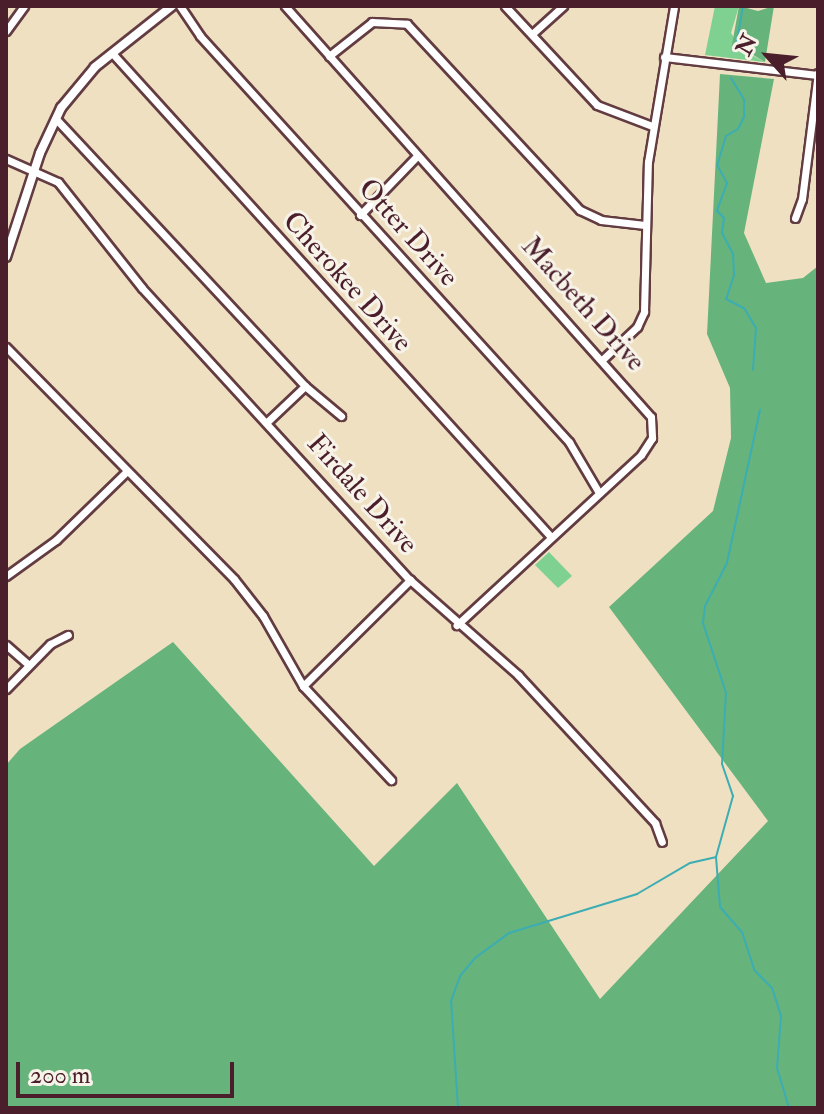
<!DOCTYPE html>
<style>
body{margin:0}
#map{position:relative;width:824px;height:1114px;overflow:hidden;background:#efe0c2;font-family:"IM FELL Double Pica",serif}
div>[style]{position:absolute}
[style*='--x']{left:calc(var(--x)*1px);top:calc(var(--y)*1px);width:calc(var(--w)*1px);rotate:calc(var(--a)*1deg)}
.green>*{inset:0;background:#7fd192}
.forest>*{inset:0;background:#67b37c}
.stream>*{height:2px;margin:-1px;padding:0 1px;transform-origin:1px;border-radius:1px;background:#3badb3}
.roads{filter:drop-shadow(2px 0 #633c42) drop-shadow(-2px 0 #633c42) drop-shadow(0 2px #633c42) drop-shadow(0 -2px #633c42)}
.minor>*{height:7px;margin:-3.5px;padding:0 3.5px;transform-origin:3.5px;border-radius:3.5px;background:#fff}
.tertiary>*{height:8px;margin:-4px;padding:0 4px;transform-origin:4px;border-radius:4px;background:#fff}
span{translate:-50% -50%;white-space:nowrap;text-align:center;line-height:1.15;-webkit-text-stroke:6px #f7f3e8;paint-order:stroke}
.street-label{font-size:28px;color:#4a1f2b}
.frame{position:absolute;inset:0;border:8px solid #4a1f2b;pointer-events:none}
.north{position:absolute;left:728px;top:16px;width:80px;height:80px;-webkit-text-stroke:6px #f7f3e8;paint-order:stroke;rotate:297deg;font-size:22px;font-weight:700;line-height:32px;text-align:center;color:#4a1f2b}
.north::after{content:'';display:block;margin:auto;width:28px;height:36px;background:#4a1f2b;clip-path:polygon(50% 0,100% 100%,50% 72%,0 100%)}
.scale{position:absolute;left:16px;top:1062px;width:218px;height:36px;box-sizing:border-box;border:4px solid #4a1f2b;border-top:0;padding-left:10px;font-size:24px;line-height:28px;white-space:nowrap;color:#4a1f2b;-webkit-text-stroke:6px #f7f3e8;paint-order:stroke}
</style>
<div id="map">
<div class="green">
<i style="clip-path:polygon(715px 6px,739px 6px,731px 33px,742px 50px,765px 62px,705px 55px)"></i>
<i style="clip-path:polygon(549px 552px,572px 576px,558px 588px,535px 565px)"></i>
</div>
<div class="forest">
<i style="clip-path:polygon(739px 6px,758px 11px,774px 6px,765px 62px,745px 50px,731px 50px)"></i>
<i style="clip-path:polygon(720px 74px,774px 79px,744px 233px,766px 283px,803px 278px,818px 266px,818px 1108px,6px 1108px,6px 765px,20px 749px,173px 642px,374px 866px,457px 783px,600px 999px,768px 821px,609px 607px,713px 511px,731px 438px,730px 388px,707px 334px)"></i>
</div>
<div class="stream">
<i style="--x:735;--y:52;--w:47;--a:-80.1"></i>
<i style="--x:731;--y:78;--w:26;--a:59"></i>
<i style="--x:744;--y:100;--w:17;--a:90"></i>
<i style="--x:744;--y:117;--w:13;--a:117"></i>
<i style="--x:738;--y:129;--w:14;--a:150"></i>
<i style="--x:726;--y:136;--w:30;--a:107"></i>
<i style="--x:717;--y:165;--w:21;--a:61"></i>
<i style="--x:727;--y:183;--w:30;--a:110"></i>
<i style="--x:717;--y:211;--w:10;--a:45"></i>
<i style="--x:724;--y:218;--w:15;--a:98"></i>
<i style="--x:722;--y:233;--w:24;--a:62"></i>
<i style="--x:733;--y:254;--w:21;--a:87"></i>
<i style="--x:734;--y:275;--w:25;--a:108"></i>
<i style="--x:726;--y:299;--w:20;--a:27"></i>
<i style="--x:744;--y:308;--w:23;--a:59"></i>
<i style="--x:756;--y:328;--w:42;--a:94.1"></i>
<i style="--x:760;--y:410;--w:157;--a:102.2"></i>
<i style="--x:727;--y:563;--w:48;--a:117.1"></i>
<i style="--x:705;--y:606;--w:17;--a:97"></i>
<i style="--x:703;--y:623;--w:74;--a:71.8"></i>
<i style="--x:726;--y:693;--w:71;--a:93.2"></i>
<i style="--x:722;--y:764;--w:34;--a:71"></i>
<i style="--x:733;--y:796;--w:63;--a:105.6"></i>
<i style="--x:716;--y:857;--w:50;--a:85.4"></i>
<i style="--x:720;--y:907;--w:33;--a:49"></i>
<i style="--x:742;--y:932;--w:40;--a:72"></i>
<i style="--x:754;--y:970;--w:25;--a:45"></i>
<i style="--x:772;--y:988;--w:29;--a:72"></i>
<i style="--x:781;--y:1016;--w:52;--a:94.4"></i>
<i style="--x:777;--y:1068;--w:42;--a:73.3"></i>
<i style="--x:458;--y:1108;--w:107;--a:-93.7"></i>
<i style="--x:451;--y:1001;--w:27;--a:-70"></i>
<i style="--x:460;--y:976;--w:23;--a:-50"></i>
<i style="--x:475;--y:958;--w:42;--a:-36.3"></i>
<i style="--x:509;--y:933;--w:134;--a:-16.9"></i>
<i style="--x:637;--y:894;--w:61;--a:-30.3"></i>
<i style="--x:690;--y:863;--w:26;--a:-13"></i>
</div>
<div class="roads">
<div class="minor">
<i style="--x:180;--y:6;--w:36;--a:56"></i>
<i style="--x:200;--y:36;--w:549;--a:47.73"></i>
<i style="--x:569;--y:442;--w:59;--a:59.5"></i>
<i style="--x:285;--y:6;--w:550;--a:48.31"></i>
<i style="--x:651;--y:417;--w:21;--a:87"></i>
<i style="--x:652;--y:438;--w:20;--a:123"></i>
<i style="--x:641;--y:455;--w:251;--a:137.3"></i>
<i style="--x:505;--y:6;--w:135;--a:47.1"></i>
<i style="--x:597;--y:105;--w:59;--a:20.9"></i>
<i style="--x:6;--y:31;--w:31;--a:-54"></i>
<i style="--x:532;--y:34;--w:42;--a:-42.1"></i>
<i style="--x:112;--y:53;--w:653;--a:47.79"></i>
<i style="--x:329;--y:56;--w:55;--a:-38.3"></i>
<i style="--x:372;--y:22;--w:35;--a:3"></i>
<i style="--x:407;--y:24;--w:254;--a:47.1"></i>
<i style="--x:580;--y:210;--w:23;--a:25"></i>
<i style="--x:601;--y:220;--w:44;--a:6.5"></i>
<i style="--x:664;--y:57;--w:155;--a:6.7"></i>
<i style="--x:56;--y:119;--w:365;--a:47"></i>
<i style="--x:305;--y:386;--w:52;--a:136.5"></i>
<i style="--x:6;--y:159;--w:57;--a:23.9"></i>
<i style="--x:58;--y:182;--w:135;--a:51.6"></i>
<i style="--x:142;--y:288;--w:396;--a:47.5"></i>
<i style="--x:410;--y:580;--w:144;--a:41.3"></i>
<i style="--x:518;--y:675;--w:202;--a:47.2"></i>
<i style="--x:655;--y:823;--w:20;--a:70"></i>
<i style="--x:360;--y:215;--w:82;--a:-46"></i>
<i style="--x:795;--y:218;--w:20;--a:-70"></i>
<i style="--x:802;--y:199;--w:127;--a:-82.8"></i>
<i style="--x:6;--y:347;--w:325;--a:45.5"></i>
<i style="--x:234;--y:579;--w:47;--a:51.9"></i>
<i style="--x:263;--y:616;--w:81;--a:60.3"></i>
<i style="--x:303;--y:686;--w:129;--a:46.9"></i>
<i style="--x:603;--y:359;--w:47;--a:-43.3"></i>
<i style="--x:637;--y:327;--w:17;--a:-65"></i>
<i style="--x:644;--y:312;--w:150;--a:-88.5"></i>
<i style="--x:648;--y:162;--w:158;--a:-80.5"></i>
<i style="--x:305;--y:386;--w:47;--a:39.8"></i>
<i style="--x:6;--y:576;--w:62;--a:-35.8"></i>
<i style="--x:56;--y:540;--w:98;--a:-44.2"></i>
<i style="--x:6;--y:645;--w:29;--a:41"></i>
<i style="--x:303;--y:686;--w:151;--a:-44.7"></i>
<i style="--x:6;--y:689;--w:63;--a:-45.6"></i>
<i style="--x:50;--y:644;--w:20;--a:-27"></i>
</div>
<div class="tertiary">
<i style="--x:6;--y:257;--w:109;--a:-71.9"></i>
<i style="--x:40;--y:153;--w:50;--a:-65"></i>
<i style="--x:61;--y:108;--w:53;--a:-50.3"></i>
<i style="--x:95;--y:67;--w:98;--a:-38.4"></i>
</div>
</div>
<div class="street-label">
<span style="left:408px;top:233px;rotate:48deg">Otter Drive</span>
<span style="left:347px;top:282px;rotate:48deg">Cherokee Drive</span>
<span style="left:583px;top:304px;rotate:48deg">Macbeth Drive</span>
<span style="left:362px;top:494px;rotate:48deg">Firdale Drive</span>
</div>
<div class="frame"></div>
<div class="north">N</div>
<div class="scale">200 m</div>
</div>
